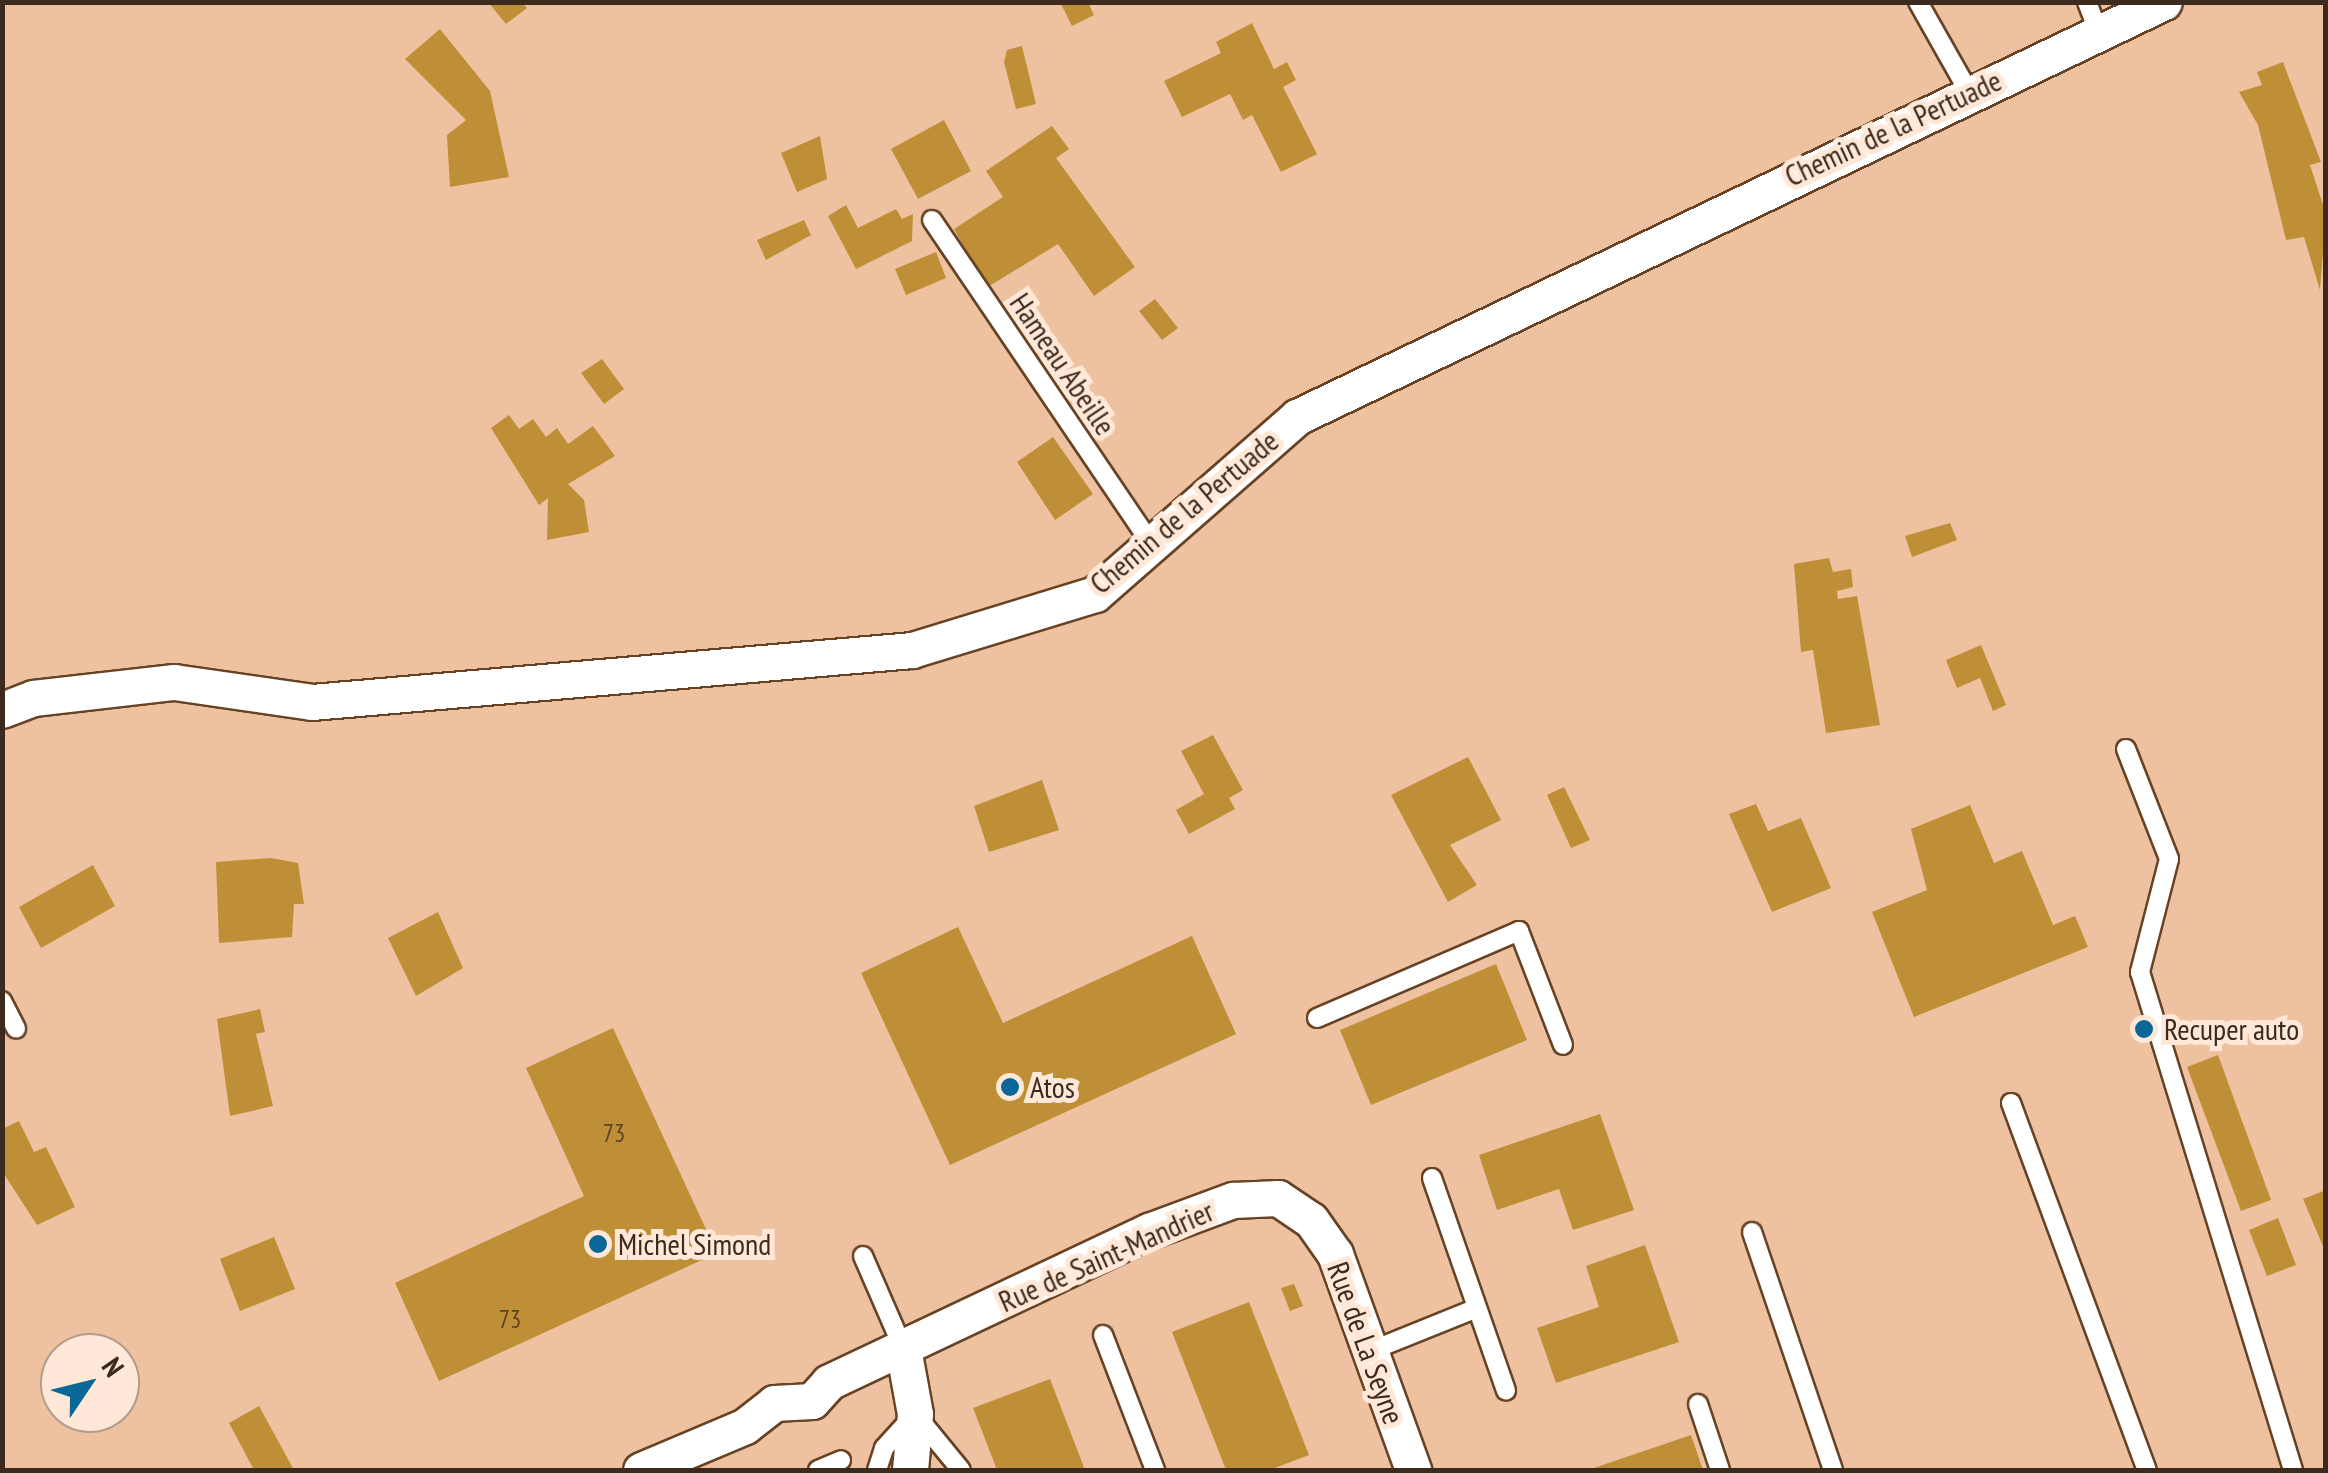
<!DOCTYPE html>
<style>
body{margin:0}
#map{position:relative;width:2328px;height:1473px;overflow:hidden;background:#eec2a0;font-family:"PT Sans Narrow",sans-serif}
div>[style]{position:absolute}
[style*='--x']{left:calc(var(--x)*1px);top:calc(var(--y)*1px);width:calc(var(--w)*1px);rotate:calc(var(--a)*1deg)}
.building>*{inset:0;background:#bf8f37}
.roads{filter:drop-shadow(2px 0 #674324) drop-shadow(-2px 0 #674324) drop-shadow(0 2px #674324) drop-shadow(0 -2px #674324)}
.lane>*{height:18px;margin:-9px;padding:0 9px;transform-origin:9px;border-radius:9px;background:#fff}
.street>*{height:35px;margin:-17.5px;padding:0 17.5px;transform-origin:17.5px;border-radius:17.5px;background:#fff}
.dots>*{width:28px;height:28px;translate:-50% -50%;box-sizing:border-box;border:5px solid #ffe8d7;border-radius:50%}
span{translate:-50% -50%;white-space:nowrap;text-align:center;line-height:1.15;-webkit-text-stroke:10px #ffe8d7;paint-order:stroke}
.number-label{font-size:25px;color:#5c4324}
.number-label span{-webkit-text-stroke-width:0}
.street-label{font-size:30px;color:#3b2a1d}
.poi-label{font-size:30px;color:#3b2a1d}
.left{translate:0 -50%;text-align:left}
.frame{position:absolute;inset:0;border:5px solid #3b2a1d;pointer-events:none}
.north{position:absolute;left:40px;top:1333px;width:100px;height:100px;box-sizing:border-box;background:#ffe8d7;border:2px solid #b19c8d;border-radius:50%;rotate:55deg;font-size:28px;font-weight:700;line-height:40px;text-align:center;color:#3b2a1d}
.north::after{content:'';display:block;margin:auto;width:35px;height:45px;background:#096897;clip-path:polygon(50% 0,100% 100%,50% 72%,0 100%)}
</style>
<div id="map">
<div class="building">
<i style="clip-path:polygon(488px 2px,522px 2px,527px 8px,506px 24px)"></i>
<i style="clip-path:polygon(1060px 2px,1088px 2px,1094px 15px,1072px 26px)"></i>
<i style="clip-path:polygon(1252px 23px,1274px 69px,1287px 62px,1296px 80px,1283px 87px,1317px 154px,1281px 172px,1252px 115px,1243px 120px,1230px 94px,1182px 117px,1164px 81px,1221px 53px,1216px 42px)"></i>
<i style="clip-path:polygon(440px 29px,490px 91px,509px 177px,450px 187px,447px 135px,466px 120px,405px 59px)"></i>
<i style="clip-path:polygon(1022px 46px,1036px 104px,1016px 109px,1004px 62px,1007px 50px)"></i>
<i style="clip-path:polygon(2283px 62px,2321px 162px,2310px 165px,2326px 214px,2320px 290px,2304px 237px,2286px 240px,2258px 125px,2239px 92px,2262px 85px,2257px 72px)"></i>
<i style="clip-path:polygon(944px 120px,971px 171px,918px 199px,891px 149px)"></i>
<i style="clip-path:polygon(1052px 126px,1069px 149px,1056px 158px,1135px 267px,1094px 296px,1058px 244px,986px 288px,954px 229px,1003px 197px,986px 171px)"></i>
<i style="clip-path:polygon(820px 136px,827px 179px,797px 192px,781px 153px)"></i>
<i style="clip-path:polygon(846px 205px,858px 228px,896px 209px,902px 219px,913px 214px,912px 241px,856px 269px,828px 216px)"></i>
<i style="clip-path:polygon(804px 220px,811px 235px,766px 260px,757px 240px)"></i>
<i style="clip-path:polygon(936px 252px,946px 278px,906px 295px,895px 269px)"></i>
<i style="clip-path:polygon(1155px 299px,1178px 328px,1162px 340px,1139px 311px)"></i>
<i style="clip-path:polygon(602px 359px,624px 389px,604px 404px,581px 373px)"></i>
<i style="clip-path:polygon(509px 415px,519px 429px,533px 419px,546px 437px,557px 428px,568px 444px,593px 426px,615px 456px,568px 484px,584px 500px,589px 532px,547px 540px,548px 498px,539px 505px,491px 428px)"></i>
<i style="clip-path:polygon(1053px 437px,1093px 494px,1055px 520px,1017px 462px)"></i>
<i style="clip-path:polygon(1950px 523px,1957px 540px,1912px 557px,1905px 536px)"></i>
<i style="clip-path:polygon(1829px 558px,1833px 572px,1851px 569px,1853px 587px,1837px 591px,1838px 599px,1857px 596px,1880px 725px,1826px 733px,1813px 650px,1801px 652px,1794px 564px)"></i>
<i style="clip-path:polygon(1981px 645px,2006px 705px,1993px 711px,1980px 678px,1957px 688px,1946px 660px)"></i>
<i style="clip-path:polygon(1213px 735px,1243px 790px,1229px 798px,1235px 809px,1189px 834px,1176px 810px,1204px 794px,1181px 751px)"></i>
<i style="clip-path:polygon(1468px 757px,1501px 820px,1450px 845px,1477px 885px,1448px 902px,1391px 795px)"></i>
<i style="clip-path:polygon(1042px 780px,1059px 830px,989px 852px,974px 806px)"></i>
<i style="clip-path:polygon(1564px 787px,1590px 840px,1571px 848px,1547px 795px)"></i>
<i style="clip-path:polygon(1756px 804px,1768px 831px,1801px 818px,1831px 888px,1772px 912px,1729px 814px)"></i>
<i style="clip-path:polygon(1970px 805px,1994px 863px,2022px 851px,2053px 925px,2075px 916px,2088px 947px,1914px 1017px,1872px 912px,1927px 890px,1911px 829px)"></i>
<i style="clip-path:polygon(271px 858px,298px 863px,304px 904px,294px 904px,292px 937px,219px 943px,216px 862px)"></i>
<i style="clip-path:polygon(93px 865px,115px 906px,41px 948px,19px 907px)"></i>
<i style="clip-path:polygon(438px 912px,463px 968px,416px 996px,388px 938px)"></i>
<i style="clip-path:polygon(958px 927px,1003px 1023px,1192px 936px,1236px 1034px,950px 1165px,861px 973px)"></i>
<i style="clip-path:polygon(1496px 964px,1527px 1040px,1371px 1105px,1340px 1030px)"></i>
<i style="clip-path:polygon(260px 1009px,265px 1032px,256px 1034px,273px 1106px,230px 1116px,217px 1019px)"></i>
<i style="clip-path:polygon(613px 1028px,717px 1253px,439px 1381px,395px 1283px,584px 1196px,526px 1068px)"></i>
<i style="clip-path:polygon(2218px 1055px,2271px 1200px,2241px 1211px,2187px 1067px)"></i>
<i style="clip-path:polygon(1600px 1114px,1634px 1210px,1573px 1230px,1559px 1189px,1497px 1210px,1479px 1155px)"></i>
<i style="clip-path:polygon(19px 1121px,34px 1152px,46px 1147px,75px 1207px,37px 1225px,2px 1171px,2px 1129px)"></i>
<i style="clip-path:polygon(2326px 1190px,2326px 1251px,2325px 1251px,2303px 1199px)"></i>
<i style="clip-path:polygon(2278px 1218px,2296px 1265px,2267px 1276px,2249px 1230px)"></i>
<i style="clip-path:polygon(274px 1237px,295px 1289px,240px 1311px,220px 1259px)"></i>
<i style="clip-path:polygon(1645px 1245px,1679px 1342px,1556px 1383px,1537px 1328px,1599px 1307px,1586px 1266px)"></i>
<i style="clip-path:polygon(1294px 1284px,1303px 1306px,1290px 1311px,1281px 1288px)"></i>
<i style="clip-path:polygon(1249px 1302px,1309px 1455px,1269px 1470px,1226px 1470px,1172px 1332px)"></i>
<i style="clip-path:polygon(1050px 1379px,1085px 1470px,997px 1470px,973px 1408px)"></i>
<i style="clip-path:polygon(259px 1406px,294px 1470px,254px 1470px,229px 1423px)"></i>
<i style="clip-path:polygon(1691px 1435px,1703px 1470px,1588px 1470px)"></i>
</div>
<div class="roads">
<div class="lane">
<i style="--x:1918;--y:2;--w:103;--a:60.5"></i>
<i style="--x:2087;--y:2;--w:33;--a:69"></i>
<i style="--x:932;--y:220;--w:385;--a:55.9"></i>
<i style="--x:2126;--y:749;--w:118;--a:68.6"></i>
<i style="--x:2169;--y:859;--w:117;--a:104.4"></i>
<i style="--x:2140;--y:972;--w:521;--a:72.92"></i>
<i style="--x:2;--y:1001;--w:31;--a:63"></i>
<i style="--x:1317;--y:1018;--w:220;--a:-23.3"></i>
<i style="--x:1519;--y:931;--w:122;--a:68.9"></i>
<i style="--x:2011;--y:1103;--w:391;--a:69.7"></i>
<i style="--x:1432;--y:1178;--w:225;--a:70.8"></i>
<i style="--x:1752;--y:1232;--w:251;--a:71.2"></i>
<i style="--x:863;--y:1256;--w:100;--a:66.5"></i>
<i style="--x:1103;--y:1335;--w:145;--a:68.9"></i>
<i style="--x:1373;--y:1350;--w:112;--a:-22"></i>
<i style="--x:1698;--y:1404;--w:70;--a:71.6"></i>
<i style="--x:818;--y:1470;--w:25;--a:-23"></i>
<i style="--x:877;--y:1470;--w:23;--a:-72"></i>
<i style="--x:884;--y:1448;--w:46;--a:-47.6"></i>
<i style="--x:915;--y:1414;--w:72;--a:50.6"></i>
</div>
<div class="street">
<i style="--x:2;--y:710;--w:33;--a:-21"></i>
<i style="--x:33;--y:698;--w:142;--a:-6.5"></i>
<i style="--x:174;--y:682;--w:139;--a:8.2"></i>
<i style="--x:312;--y:702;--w:602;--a:-4.95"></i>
<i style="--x:912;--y:650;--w:191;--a:-17"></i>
<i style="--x:1095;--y:594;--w:269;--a:-41.2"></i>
<i style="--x:1297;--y:417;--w:961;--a:-25.58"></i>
<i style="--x:903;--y:1348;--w:67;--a:79.7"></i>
<i style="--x:915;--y:1414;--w:56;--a:95.1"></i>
<i style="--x:641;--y:1470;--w:113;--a:-22.9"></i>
<i style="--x:745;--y:1426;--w:37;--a:-38"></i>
<i style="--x:774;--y:1403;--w:38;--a:-3"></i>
<i style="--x:812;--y:1401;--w:25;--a:-48"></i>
<i style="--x:829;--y:1382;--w:354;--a:-25.3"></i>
<i style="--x:1149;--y:1231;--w:90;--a:-20.3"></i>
<i style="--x:1233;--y:1200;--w:45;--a:-2.5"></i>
<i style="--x:1278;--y:1198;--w:40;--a:34"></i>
<i style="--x:1311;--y:1220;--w:42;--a:54.8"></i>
<i style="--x:1335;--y:1254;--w:230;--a:70.1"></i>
</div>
</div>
<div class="dots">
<i style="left:2144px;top:1029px;background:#096897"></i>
<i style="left:1010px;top:1087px;background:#096897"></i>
<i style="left:598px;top:1244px;background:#096897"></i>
</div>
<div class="number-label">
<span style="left:614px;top:1133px">73</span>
<span style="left:510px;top:1319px">73</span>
</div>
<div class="street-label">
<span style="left:1893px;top:128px;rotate:-25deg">Chemin de la Pertuade</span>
<span style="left:1063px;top:364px;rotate:56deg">Hameau Abeille</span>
<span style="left:1184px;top:512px;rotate:-40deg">Chemin de la Pertuade</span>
<span style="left:1106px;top:1256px;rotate:-24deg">Rue de Saint-Mandrier</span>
<span style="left:1366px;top:1343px;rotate:70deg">Rue de La Seyne</span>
</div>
<div class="poi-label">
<span class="left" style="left:2164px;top:1029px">Recuper auto</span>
<span class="left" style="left:1030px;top:1087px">Atos</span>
<span class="left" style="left:618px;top:1244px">Michel Simond</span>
</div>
<div class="frame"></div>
<div class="north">N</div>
</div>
